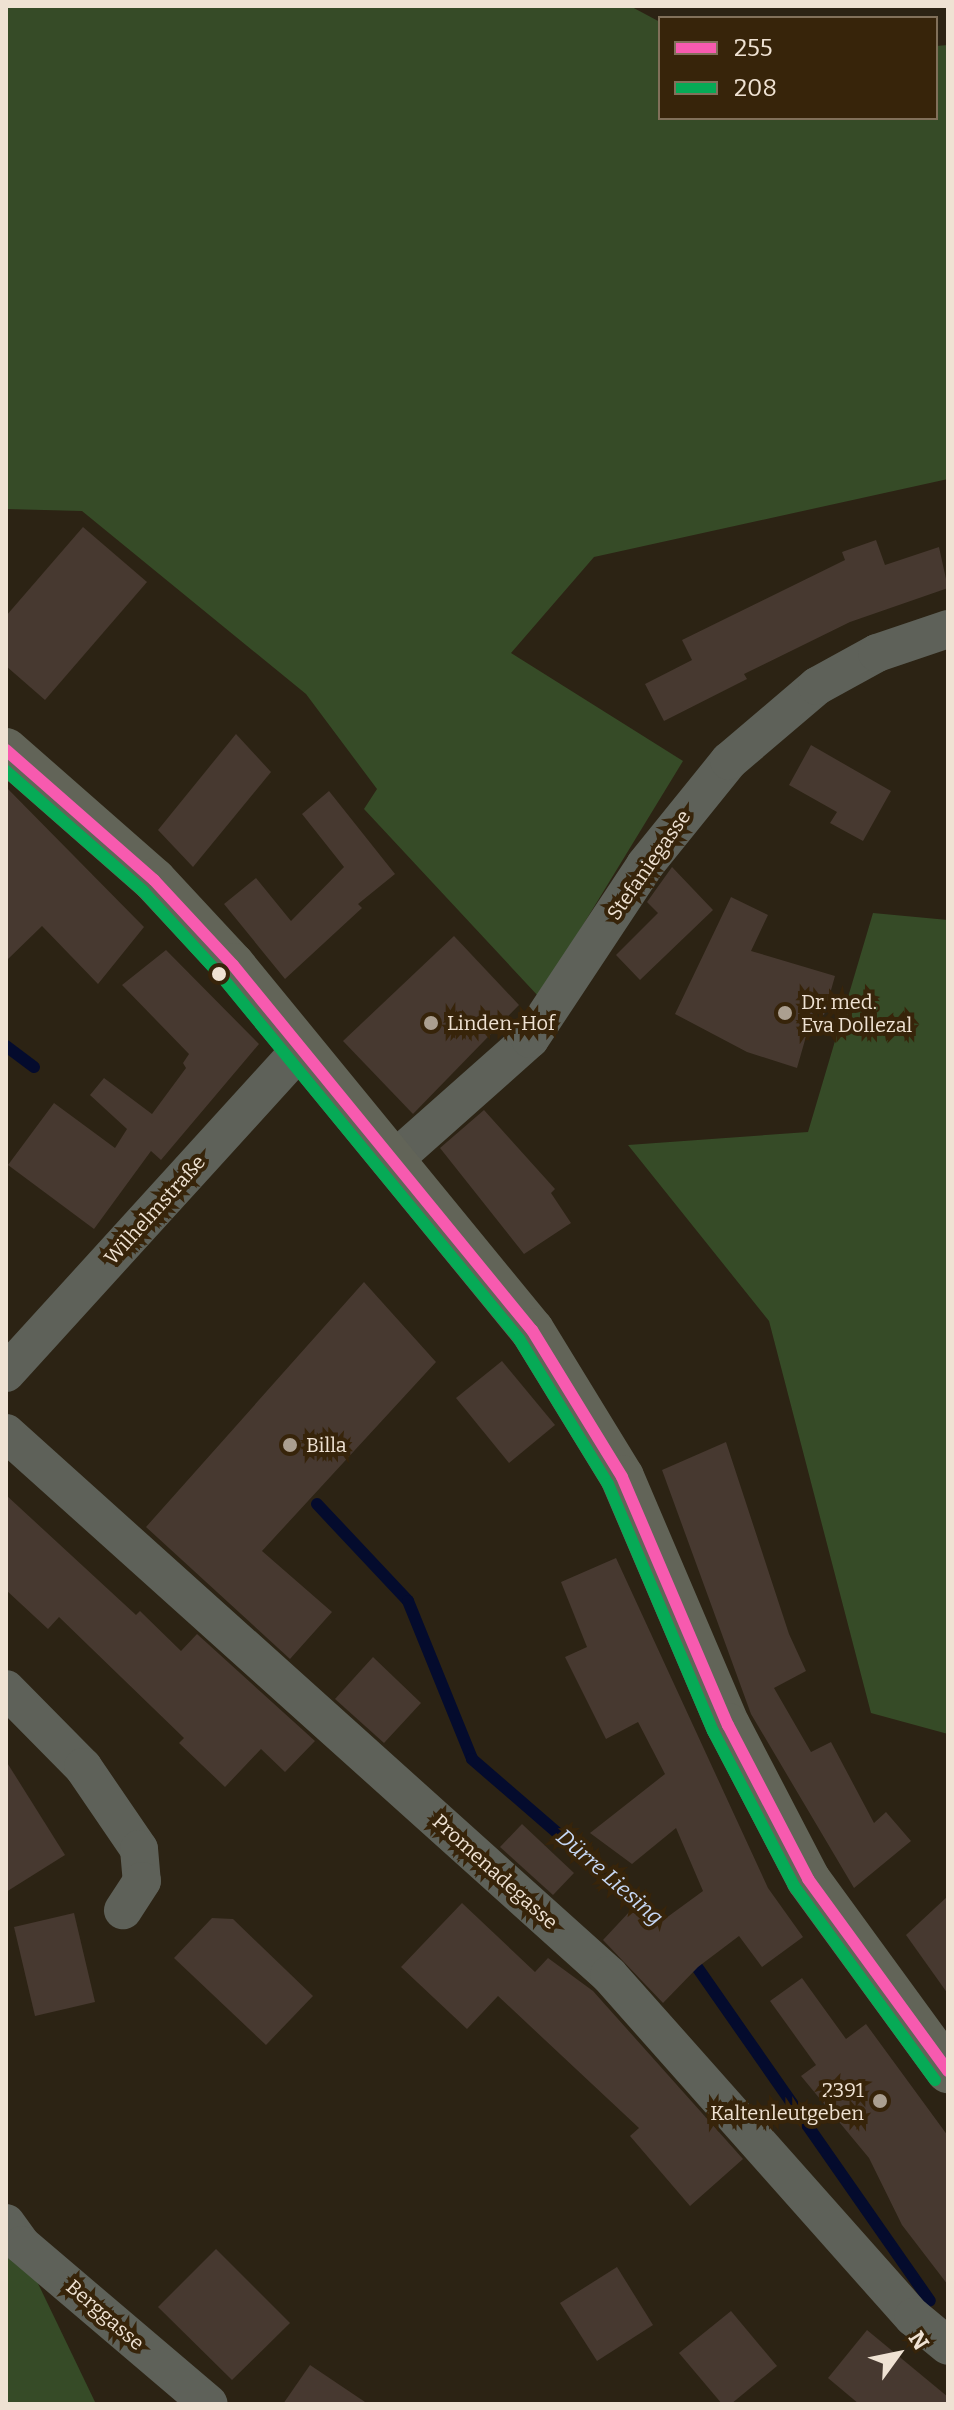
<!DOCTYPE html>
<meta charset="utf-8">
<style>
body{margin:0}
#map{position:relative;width:954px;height:2410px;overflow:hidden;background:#2c2314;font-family:Bitter,serif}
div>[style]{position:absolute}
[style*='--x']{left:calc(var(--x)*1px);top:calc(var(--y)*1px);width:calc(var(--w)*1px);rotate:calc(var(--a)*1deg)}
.green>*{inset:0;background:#364b27}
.stream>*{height:12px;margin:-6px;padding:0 6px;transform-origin:6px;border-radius:6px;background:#040b2d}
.building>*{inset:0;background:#473930}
.street>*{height:38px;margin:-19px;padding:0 19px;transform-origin:19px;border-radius:19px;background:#5e6159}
.secondary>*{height:44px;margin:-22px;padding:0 22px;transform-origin:22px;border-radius:22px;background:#626458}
.bus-1>*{height:12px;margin:-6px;padding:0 6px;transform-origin:6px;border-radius:6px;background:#f75aaf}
.bus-2>*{height:12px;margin:-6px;padding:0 6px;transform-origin:6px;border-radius:6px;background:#06aa56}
.dots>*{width:22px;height:22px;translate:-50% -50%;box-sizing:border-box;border:4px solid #37240a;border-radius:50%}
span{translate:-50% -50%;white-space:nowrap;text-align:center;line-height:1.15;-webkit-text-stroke:8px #37240a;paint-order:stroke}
.street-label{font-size:20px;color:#efe2d3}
.poi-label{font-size:20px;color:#efe2d3}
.left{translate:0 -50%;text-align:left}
.right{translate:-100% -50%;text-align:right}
.water-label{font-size:22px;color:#c6d7f4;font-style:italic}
.frame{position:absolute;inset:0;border:8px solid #efe2d3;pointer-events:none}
.legend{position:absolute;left:658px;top:16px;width:280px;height:104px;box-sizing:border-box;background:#37240a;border:2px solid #81705a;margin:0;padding:10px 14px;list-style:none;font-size:24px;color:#efe2d3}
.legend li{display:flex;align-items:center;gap:16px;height:40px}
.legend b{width:40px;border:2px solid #81705a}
.north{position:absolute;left:858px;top:2314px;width:80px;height:80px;-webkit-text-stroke:6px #37240a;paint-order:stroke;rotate:57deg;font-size:22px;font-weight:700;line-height:32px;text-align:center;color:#efe2d3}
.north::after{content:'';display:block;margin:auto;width:28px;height:36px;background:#efe2d3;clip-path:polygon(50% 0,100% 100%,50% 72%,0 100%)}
</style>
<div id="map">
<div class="green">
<i style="clip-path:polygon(6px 6px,630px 6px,660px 22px,660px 118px,936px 118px,936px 46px,948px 45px,948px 479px,594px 557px,511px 653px,683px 761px,539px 997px,364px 809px,377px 789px,306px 694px,82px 511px,6px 509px)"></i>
<i style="clip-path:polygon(873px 913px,948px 920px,948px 1734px,871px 1713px,769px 1321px,628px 1145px,808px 1132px)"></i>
<i style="clip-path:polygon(6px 2217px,96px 2404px,6px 2404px)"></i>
</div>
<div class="stream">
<i style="--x:6;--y:1046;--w:35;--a:37"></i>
<i style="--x:317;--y:1504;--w:133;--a:46.8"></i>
<i style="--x:408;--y:1601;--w:170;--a:67.9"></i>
<i style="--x:472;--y:1759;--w:264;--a:40.9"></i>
<i style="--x:690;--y:1957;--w:419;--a:55.1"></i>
</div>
<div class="building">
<i style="clip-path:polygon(83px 527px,147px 582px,45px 700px,6px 666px,6px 616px)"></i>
<i style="clip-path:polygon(876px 540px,885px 565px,939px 547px,948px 588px,850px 622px,744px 674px,747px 679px,664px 721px,645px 684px,692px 660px,682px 640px,845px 560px,842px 552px)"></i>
<i style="clip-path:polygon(236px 734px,271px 772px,193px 867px,158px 830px)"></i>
<i style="clip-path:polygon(811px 745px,891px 791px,863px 841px,830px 823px,837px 812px,789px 785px)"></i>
<i style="clip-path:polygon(6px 787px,144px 927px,98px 984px,42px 926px,6px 961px)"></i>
<i style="clip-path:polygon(329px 791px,395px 874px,358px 904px,362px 908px,285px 979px,224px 904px,256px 878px,291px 921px,344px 867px,302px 814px)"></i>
<i style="clip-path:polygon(672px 867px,713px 910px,640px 980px,616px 955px,658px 913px,647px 902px)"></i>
<i style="clip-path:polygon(731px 897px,768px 915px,751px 951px,835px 976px,824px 1015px,813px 1012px,797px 1068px,747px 1052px,675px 1014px)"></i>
<i style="clip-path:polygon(454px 936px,519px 1005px,413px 1114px,343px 1041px)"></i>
<i style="clip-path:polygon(166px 950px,259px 1044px,161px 1160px,151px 1151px,94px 1229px,8px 1165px,54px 1103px,115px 1148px,127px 1129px,90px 1095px,104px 1078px,152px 1114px,186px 1068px,183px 1063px,189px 1054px,122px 985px)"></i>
<i style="clip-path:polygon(484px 1110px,555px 1189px,551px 1193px,571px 1223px,524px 1254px,440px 1148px)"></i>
<i style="clip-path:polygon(364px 1282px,436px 1362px,262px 1551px,332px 1612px,290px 1659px,146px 1527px)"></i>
<i style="clip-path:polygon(502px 1361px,555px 1425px,509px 1463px,456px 1398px)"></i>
<i style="clip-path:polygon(726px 1442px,789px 1634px,806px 1671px,774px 1688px,811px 1752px,831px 1742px,874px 1823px,886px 1812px,911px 1841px,854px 1888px,751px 1714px,662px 1470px)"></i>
<i style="clip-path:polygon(6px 1495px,136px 1615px,140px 1611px,181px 1651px,197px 1634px,315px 1741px,285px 1772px,261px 1749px,225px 1787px,179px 1743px,184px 1738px,59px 1617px,48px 1629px,6px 1590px)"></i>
<i style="clip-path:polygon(616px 1558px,768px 1888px,803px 1937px,762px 1967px,739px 1936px,698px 1967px,663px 2003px,603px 1940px,631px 1910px,651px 1929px,703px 1891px,676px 1828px,632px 1864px,590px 1833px,665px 1774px,638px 1722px,606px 1739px,565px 1657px,587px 1647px,561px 1582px)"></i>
<i style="clip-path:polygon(373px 1657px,421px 1703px,384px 1743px,335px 1699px)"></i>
<i style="clip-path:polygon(6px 1761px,65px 1855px,6px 1892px)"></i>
<i style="clip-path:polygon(522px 1824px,574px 1873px,553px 1895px,500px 1847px)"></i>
<i style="clip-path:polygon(948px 1896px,948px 1994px,906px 1935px)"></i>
<i style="clip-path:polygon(462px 1903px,535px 1972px,548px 1958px,593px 1991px,743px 2159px,690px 2206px,630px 2136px,639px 2128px,498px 1996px,467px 2029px,401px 1967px)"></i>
<i style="clip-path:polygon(74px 1913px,95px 2002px,35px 2016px,14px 1927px)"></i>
<i style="clip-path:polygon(212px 1918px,233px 1919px,313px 1996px,266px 2045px,174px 1958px)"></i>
<i style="clip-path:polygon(802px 1978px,846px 2039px,866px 2024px,948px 2136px,948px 2285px,902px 2225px,869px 2158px,801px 2076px,816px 2065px,770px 2001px)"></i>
<i style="clip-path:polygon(216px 2249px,290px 2323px,232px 2380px,158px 2307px)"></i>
<i style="clip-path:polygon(617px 2267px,653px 2325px,597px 2361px,560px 2303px)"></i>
<i style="clip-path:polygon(731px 2311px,777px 2366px,731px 2404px,722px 2404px,679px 2353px)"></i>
<i style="clip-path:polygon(867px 2330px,948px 2397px,948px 2404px,859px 2404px,828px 2378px)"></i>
<i style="clip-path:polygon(310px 2365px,368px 2404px,283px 2404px)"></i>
</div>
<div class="street">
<i style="--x:396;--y:1158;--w:179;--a:-41.6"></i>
<i style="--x:530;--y:1039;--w:209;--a:-56.5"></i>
<i style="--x:645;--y:865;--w:134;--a:-51.1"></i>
<i style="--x:729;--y:761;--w:116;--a:-40.4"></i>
<i style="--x:817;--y:686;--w:68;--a:-28.8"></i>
<i style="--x:877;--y:653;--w:75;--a:-18.7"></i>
<i style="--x:6;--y:1373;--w:441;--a:-47.7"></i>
<i style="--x:6;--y:1433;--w:811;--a:41.95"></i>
<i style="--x:609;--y:1975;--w:458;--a:48.4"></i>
<i style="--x:913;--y:2317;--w:45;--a:39.6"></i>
<i style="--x:6;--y:1689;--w:110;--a:45.4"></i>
<i style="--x:83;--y:1767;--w:99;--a:55.7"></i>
<i style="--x:139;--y:1849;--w:32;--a:85"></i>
<i style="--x:142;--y:1881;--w:35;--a:123"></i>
<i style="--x:6;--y:2223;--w:27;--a:54"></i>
<i style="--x:22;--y:2245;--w:245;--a:40.4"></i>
</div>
<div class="secondary">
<i style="--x:6;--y:750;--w:197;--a:41.3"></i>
<i style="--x:154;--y:880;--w:116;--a:47.1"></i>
<i style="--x:233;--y:965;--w:472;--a:50.7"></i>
<i style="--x:532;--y:1330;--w:172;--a:58.5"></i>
<i style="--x:622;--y:1477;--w:270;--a:66.9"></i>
<i style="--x:728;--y:1725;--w:174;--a:62.5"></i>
<i style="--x:808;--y:1879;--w:238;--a:53.9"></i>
</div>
<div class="bus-1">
<i style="--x:6;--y:750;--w:197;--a:41.3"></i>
<i style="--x:154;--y:880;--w:116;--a:47.1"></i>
<i style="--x:233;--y:965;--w:472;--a:50.7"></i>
<i style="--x:532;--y:1330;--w:172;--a:58.5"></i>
<i style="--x:622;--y:1477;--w:270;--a:66.9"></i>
<i style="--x:728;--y:1725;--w:174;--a:62.5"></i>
<i style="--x:808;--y:1879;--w:238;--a:53.9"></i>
</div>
<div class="bus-2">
<i style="--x:6;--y:771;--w:182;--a:41.2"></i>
<i style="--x:143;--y:891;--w:115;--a:47.5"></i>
<i style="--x:221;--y:976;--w:470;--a:50.6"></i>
<i style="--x:519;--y:1339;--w:170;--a:58.5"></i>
<i style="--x:608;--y:1484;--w:268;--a:67"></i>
<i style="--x:713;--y:1731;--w:175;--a:62.4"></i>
<i style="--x:794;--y:1886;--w:240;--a:54"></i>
</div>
<div class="dots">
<i style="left:219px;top:974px;background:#efe2d3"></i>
<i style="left:785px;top:1013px;background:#ab9f90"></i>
<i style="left:431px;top:1023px;background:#ab9f90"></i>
<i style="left:290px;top:1445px;background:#ab9f90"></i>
<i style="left:880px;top:2101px;background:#ab9f90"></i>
</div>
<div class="street-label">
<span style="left:649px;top:865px;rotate:-55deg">Stefaniegasse</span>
<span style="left:155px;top:1210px;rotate:-48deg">Wilhelmstraße</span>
<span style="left:495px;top:1872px;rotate:42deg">Promenadegasse</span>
<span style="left:105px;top:2315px;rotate:41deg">Berggasse</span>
</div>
<div class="poi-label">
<span class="left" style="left:801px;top:1014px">Dr. med.<br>Eva Dollezal</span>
<span class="left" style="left:447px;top:1023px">Linden-Hof</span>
<span class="left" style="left:306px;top:1445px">Billa</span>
<span class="right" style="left:864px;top:2102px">2391<br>Kaltenleutgeben</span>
</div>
<div class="water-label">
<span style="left:610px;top:1877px;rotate:41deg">Dürre Liesing</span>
</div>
<div class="frame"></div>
<ul class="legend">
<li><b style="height:10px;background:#f75aaf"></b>255</li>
<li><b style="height:10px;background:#06aa56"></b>208</li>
</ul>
<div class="north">N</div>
</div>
